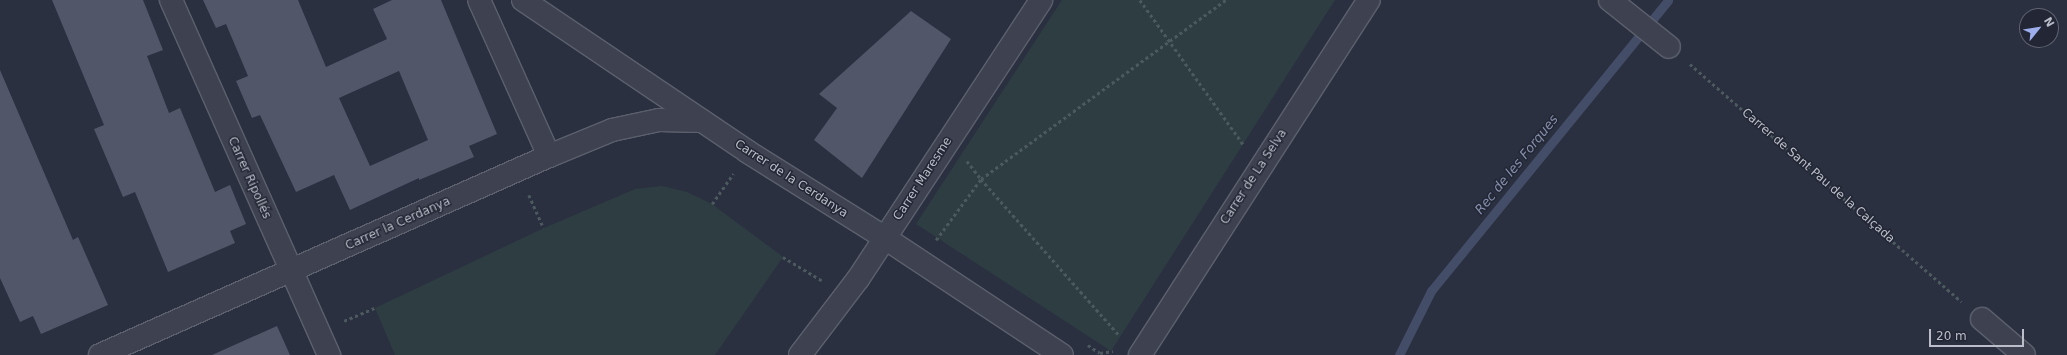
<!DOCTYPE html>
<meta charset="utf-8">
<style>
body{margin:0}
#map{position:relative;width:2067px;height:355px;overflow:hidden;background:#2a3040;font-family:"DejaVu Sans",sans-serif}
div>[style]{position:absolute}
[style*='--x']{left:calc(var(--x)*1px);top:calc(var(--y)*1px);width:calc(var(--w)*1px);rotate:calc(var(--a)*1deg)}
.green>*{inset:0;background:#2d3d42}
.stream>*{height:9px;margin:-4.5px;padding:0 4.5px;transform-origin:4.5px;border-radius:4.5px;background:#444d68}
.building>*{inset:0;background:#515668}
.path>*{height:2.5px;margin-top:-1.25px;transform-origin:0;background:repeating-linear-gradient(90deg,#4c5a5f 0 3px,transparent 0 6px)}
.roads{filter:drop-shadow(1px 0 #5c606d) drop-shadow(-1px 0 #5c606d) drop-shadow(0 1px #5c606d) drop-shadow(0 -1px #5c606d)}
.minor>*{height:22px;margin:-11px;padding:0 11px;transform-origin:11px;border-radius:11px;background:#3e4250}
span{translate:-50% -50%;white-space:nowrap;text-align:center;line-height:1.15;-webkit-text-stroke:3px #232735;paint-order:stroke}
.street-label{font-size:12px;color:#bbbeca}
.water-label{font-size:13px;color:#8690ad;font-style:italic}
.north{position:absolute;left:2019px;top:8px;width:40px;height:40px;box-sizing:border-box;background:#232735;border:1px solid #606371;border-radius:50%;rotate:60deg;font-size:11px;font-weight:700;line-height:16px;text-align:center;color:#bbbeca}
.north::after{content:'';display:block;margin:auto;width:14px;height:18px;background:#9eaeec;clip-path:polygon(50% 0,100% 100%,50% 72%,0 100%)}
.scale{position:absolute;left:1929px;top:329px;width:95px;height:18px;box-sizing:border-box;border:2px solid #bbbeca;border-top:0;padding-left:5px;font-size:12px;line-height:14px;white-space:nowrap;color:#bbbeca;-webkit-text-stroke:3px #232735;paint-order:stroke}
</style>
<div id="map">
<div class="green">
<i style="clip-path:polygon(1062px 0,1335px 0,1111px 351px,916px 224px)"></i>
<i style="clip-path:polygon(662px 186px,687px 192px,712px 204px,783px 257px,715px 355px,395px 355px,375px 308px,544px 228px,635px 189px)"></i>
</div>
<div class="stream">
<i style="--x:1399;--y:355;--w:72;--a:-63.4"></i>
<i style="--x:1431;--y:291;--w:375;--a:-50.8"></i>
</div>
<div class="building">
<i style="clip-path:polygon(52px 0,143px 0,163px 50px,147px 56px,169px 113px,180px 108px,215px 192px,230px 185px,246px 224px,230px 231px,235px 243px,168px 272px,135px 192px,123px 197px,94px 129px,104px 125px)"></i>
<i style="clip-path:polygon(evenodd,203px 0,298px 0,326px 67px,387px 39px,373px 9px,392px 0,441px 0,497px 134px,469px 146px,474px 157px,419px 180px,419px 178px,350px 210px,334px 175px,296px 192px,260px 115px,252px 118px,236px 81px,248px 76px,226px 24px,216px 28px,203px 0,399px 71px,428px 140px,370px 166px,339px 98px,399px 71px)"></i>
<i style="clip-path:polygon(911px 11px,951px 39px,862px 178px,814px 140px,837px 108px,819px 94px)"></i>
<i style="clip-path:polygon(0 70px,73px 240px,78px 237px,108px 305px,41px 334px,33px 316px,20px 322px,0 278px)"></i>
<i style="clip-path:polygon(277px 326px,290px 355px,212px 355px)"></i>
</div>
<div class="path">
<i style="--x:1140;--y:0;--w:177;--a:54.4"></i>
<i style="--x:1690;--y:64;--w:361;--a:41.2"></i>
<i style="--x:967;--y:161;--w:23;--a:52"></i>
<i style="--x:981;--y:179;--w:208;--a:48.5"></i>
<i style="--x:529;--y:195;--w:36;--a:66"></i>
<i style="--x:712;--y:204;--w:37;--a:-55"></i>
<i style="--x:936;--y:240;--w:76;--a:-53.6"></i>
<i style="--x:981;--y:179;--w:303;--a:-36.2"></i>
<i style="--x:783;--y:257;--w:47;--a:31"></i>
<i style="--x:344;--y:321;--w:34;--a:-23"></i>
<i style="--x:1088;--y:345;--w:14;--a:34"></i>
<i style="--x:1100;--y:353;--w:13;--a:-9"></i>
</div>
<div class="roads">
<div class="minor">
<i style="--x:171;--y:0;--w:389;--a:66"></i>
<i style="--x:479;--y:0;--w:171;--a:65.8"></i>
<i style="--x:523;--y:0;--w:272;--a:34"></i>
<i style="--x:748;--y:152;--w:162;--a:32.1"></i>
<i style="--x:885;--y:238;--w:212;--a:33.5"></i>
<i style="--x:1610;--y:0;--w:75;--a:38.5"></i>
<i style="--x:1982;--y:319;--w:55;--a:40.6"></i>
<i style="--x:100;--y:355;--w:491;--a:-23.9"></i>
<i style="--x:549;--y:156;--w:68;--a:-22.4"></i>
<i style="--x:612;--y:130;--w:48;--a:-12"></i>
<i style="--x:659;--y:120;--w:43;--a:1.3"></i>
<i style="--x:800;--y:355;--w:96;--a:-52.7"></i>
<i style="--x:858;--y:279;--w:334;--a:-56.7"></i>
<i style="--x:1140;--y:355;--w:422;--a:-57.2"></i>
</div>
</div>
<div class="street-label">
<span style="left:1818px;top:176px;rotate:41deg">Carrer de Sant Pau de la Calçada</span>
<span style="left:1254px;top:177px;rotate:-57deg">Carrer de La Selva</span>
<span style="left:249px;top:178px;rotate:66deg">Carrer Ripollés</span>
<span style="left:791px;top:179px;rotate:33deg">Carrer de la Cerdanya</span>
<span style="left:923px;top:179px;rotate:-57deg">Carrer Maresme</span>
<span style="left:398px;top:224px;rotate:-24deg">Carrer la Cerdanya</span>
</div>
<div class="water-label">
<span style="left:1517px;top:165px;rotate:-51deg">Rec de les Forques</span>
</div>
<div class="north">N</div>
<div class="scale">20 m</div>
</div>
